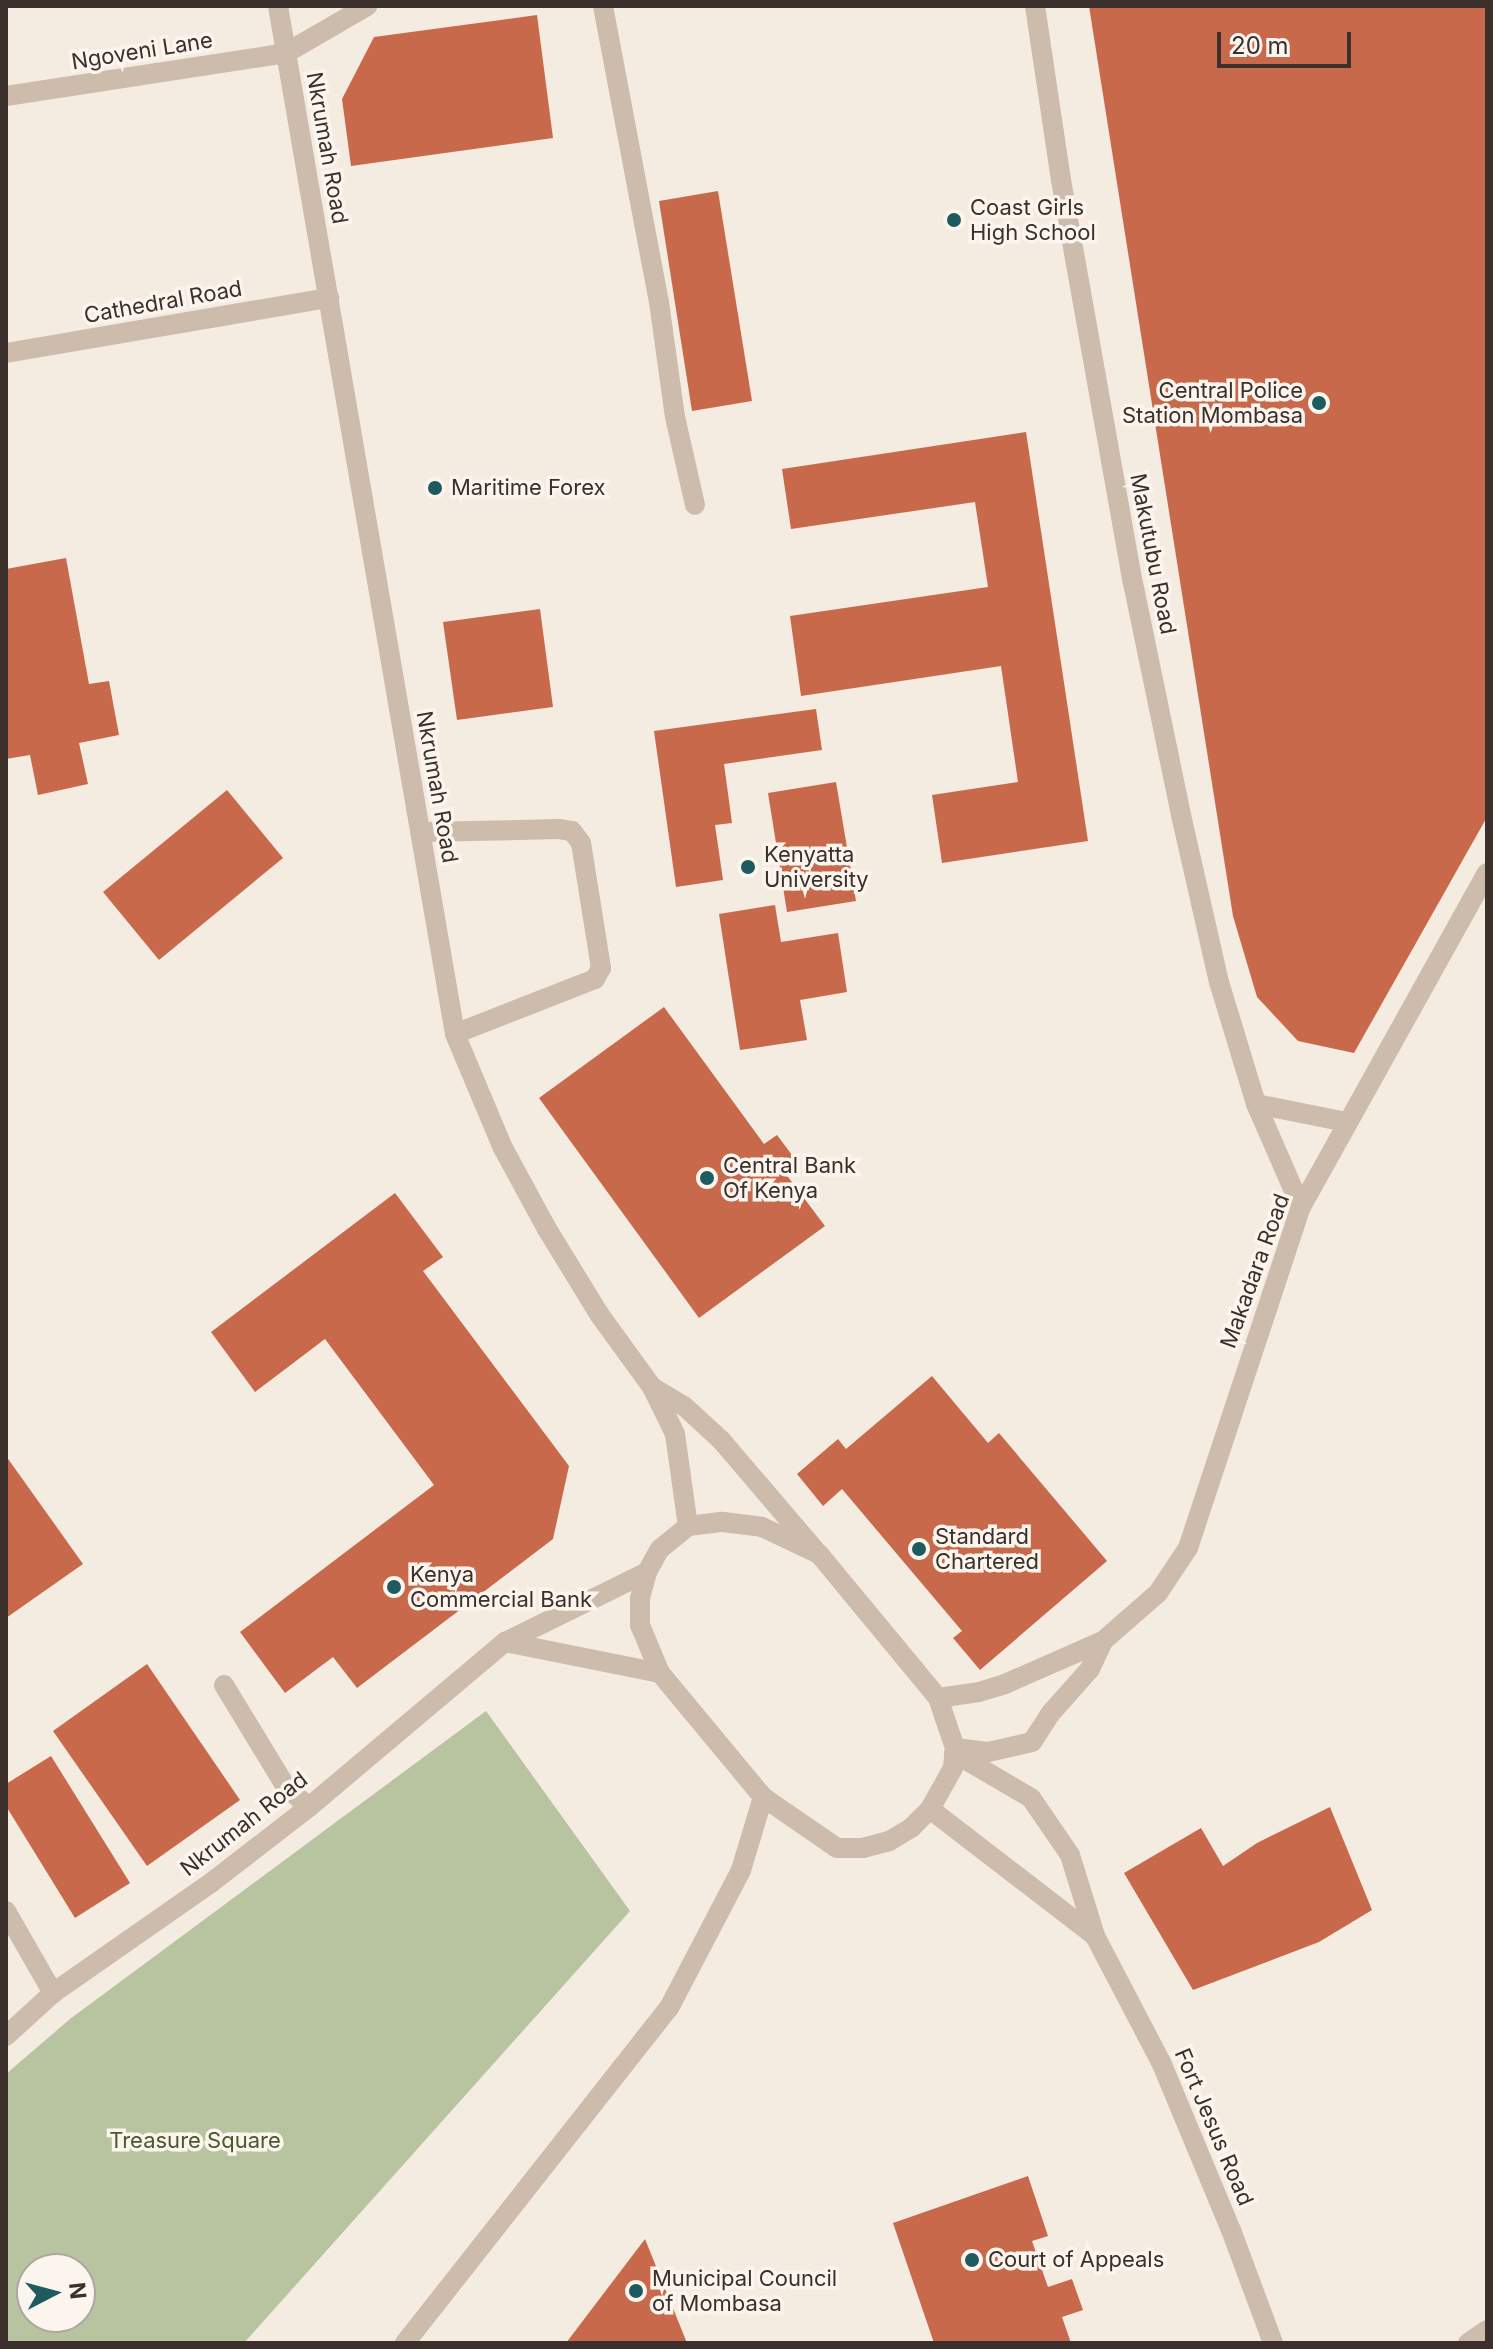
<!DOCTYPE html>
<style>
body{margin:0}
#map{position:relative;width:1493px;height:2349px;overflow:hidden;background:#f4ebe1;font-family:Inter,sans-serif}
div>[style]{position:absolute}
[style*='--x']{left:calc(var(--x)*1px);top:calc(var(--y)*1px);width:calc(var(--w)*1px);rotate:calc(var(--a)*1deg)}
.green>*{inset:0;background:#b8c4a0}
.building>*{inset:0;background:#c8694b}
.minor>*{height:20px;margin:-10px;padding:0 10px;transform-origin:10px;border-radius:10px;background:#cdbbac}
.dots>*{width:22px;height:22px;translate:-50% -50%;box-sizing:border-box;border:4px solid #fbf5ee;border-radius:50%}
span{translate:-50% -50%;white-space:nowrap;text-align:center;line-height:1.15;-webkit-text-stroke:7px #fbf5ee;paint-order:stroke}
.street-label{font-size:22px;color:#3b302b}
.poi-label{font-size:22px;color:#3b302b}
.left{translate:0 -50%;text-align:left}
.right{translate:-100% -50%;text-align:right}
.park-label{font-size:22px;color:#4a5a2e}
.frame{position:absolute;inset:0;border:8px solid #3b302b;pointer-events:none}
.north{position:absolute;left:16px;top:2253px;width:80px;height:80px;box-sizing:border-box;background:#fbf5ee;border:2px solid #aea6a0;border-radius:50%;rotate:84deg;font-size:22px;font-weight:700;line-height:32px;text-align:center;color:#3b302b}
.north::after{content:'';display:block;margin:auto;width:28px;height:36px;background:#1f5a5e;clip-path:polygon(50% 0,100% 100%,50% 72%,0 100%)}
.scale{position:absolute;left:1217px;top:32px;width:134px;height:36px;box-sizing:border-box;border:4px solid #3b302b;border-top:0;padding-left:10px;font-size:24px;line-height:28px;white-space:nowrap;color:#3b302b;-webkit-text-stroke:6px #fbf5ee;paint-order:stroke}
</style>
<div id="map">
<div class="green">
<i style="clip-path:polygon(evenodd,486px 1711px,630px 1911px,244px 2343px,6px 2343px,6px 2074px,70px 2019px,486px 1711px,32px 2269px,80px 2269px,80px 2317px,32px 2317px,32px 2269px)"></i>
</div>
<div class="building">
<i style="clip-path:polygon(1089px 6px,1487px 6px,1487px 817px,1354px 1053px,1298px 1041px,1257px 997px,1233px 916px)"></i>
<i style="clip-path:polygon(537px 15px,553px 138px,351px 166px,342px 99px,374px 37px)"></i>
<i style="clip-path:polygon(718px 191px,752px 401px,692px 411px,659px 201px)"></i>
<i style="clip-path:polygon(1026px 432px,1088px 841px,942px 863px,932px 795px,1018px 782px,1001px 666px,801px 696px,790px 616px,988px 587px,975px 502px,791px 529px,782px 469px)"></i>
<i style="clip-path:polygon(66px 558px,89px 684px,109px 681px,119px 735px,79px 743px,88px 784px,38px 795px,30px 755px,6px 759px,6px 569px)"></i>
<i style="clip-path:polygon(540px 609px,553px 707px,457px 720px,443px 622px)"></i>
<i style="clip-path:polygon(816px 709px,822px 750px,724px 764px,732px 823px,715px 825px,723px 880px,676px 887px,654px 731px)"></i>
<i style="clip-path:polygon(836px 782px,856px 901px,787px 912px,768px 793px)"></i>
<i style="clip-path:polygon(227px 790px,283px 858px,159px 960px,103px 892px)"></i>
<i style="clip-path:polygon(775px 905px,781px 942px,838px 933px,847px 992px,800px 1000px,807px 1040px,740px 1050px,719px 914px)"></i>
<i style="clip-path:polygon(664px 1007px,764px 1144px,777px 1135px,795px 1159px,782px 1169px,825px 1226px,699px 1318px,539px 1098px)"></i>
<i style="clip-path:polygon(395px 1193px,443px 1257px,423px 1271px,569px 1466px,553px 1539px,357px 1688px,333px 1657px,285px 1693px,240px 1632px,434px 1485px,325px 1339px,255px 1392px,211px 1332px)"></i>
<i style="clip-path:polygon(932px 1376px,988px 1443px,999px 1433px,1107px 1561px,980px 1670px,953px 1638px,962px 1631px,842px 1489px,823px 1506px,797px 1474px,838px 1439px,846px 1449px)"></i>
<i style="clip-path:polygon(6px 1456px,83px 1564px,6px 1618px)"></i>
<i style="clip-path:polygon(147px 1664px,240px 1800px,147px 1866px,53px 1731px)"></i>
<i style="clip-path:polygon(51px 1756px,130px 1883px,75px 1918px,6px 1806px,6px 1784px)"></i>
<i style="clip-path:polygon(1330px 1807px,1372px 1910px,1319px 1942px,1193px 1990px,1124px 1873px,1201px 1828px,1223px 1866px,1257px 1843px)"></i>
<i style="clip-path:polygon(1028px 2176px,1048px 2236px,1032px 2241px,1048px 2287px,1072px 2279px,1083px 2310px,1062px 2317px,1071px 2343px,934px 2343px,893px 2223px)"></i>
<i style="clip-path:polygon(645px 2239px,687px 2343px,566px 2343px)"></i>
</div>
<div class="minor">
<i style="--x:278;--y:6;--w:1043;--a:80.23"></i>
<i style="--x:455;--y:1034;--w:124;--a:67.2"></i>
<i style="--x:503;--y:1148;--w:92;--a:61.5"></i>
<i style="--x:547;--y:1229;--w:100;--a:58.5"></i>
<i style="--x:599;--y:1314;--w:90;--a:54"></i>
<i style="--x:652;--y:1387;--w:52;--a:63.9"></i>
<i style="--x:675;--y:1434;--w:93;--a:82"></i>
<i style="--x:603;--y:6;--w:301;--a:79.3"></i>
<i style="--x:659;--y:302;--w:116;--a:82.1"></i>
<i style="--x:675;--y:417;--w:90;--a:77.2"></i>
<i style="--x:1035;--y:6;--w:176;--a:81.5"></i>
<i style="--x:1061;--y:180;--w:409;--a:79.9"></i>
<i style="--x:1133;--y:583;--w:237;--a:78.3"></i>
<i style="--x:1181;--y:815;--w:171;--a:77.2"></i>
<i style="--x:1219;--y:982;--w:127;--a:73.1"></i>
<i style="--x:1256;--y:1104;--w:112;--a:66.4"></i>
<i style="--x:6;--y:96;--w:283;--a:-8.7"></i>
<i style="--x:286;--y:53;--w:94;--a:-30.1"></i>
<i style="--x:6;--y:353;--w:328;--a:-9.7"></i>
<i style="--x:421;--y:832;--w:138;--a:-1.2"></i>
<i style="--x:559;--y:829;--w:13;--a:9"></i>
<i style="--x:572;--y:831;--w:15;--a:53"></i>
<i style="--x:581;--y:843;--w:127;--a:80.9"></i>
<i style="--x:601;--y:968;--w:13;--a:119"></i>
<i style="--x:595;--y:979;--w:150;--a:158.6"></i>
<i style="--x:1256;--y:1104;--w:92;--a:11.3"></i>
<i style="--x:652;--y:1387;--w:37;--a:31"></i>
<i style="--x:684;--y:1406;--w:50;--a:42.6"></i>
<i style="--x:721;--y:1440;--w:145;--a:49.5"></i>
<i style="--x:723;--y:1522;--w:39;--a:7"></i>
<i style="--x:762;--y:1527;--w:63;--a:25.3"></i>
<i style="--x:819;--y:1554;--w:187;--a:50.4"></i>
<i style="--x:938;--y:1698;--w:53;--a:71.2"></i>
<i style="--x:955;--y:1748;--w:20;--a:96"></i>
<i style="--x:953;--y:1768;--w:47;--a:119.3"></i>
<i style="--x:930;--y:1809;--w:27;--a:135"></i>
<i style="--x:911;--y:1828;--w:26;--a:149"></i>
<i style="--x:889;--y:1841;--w:27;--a:165"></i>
<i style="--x:863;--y:1848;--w:26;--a:180"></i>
<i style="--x:837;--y:1848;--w:90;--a:-145.4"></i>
<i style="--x:763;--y:1797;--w:161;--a:-129.7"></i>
<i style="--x:660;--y:1673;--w:52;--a:-112.6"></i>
<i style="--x:640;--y:1625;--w:27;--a:-90"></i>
<i style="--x:640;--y:1598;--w:27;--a:-75"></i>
<i style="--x:647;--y:1572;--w:26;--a:-61"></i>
<i style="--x:660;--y:1549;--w:36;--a:-39"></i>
<i style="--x:688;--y:1526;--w:35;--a:-7"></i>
<i style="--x:505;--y:1642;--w:158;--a:11.3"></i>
<i style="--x:224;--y:1685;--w:119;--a:58.7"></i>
<i style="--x:286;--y:1787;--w:30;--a:41"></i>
<i style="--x:938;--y:1698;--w:41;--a:-8.3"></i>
<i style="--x:979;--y:1692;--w:27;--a:-17"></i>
<i style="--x:1005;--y:1684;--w:107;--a:-23.7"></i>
<i style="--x:1103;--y:1641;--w:73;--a:-41.1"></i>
<i style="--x:1158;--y:1593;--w:54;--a:-56.3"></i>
<i style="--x:1188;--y:1548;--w:359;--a:-71.7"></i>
<i style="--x:1301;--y:1207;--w:382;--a:-60.9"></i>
<i style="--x:955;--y:1748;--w:33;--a:7"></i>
<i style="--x:988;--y:1752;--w:45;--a:-12.8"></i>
<i style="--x:1032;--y:1742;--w:33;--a:-57"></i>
<i style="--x:1050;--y:1714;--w:60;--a:-48.4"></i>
<i style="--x:1090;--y:1669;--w:31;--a:-65"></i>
<i style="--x:954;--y:1753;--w:89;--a:30.3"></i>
<i style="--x:1031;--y:1798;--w:69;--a:55.6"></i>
<i style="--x:1070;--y:1855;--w:85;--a:72.8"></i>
<i style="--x:1095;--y:1936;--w:142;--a:62.4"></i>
<i style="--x:1161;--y:2062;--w:182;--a:67.4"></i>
<i style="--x:1231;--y:2230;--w:121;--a:69.6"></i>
<i style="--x:930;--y:1809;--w:208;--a:37.6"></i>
<i style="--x:6;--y:1911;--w:95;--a:60.2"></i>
<i style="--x:6;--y:2036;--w:64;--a:-42.5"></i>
<i style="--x:53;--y:1993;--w:194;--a:-34.9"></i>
<i style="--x:212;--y:1882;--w:123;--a:-37.7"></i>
<i style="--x:309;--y:1807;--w:256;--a:-40.1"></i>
<i style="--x:505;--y:1642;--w:158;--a:-26.2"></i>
<i style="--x:405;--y:2343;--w:427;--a:-51.8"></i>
<i style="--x:669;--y:2008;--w:156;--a:-62.4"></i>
<i style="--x:741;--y:1870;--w:76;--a:-73.2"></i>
<i style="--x:1468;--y:2343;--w:23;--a:-34"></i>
</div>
<div class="dots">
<i style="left:954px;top:220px;background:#1f5a5e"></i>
<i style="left:1319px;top:403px;background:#1f5a5e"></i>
<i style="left:435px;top:488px;background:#1f5a5e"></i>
<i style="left:748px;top:867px;background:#1f5a5e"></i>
<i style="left:707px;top:1178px;background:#1f5a5e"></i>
<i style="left:919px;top:1549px;background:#1f5a5e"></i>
<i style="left:394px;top:1587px;background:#1f5a5e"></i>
<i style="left:972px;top:2260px;background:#1f5a5e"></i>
<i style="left:636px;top:2291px;background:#1f5a5e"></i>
</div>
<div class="street-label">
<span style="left:142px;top:51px;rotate:-9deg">Ngoveni Lane</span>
<span style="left:327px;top:148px;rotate:80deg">Nkrumah Road</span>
<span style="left:163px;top:302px;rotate:-10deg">Cathedral Road</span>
<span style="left:1153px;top:554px;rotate:79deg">Makutubu Road</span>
<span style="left:437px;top:787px;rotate:80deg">Nkrumah Road</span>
<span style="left:1255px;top:1271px;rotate:-70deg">Makadara Road</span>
<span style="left:244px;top:1824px;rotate:-38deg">Nkrumah Road</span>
<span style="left:1214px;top:2127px;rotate:67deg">Fort Jesus Road</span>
</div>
<div class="poi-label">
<span class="left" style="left:970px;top:220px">Coast Girls<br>High School</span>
<span class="right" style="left:1303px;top:403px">Central Police<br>Station Mombasa</span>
<span class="left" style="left:451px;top:488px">Maritime Forex</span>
<span class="left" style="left:764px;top:867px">Kenyatta<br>University</span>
<span class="left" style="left:723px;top:1178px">Central Bank<br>Of Kenya</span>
<span class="left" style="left:935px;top:1549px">Standard<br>Chartered</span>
<span class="left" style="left:410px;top:1587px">Kenya<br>Commercial Bank</span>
<span class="left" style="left:988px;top:2260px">Court of Appeals</span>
<span class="left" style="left:652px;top:2291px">Municipal Council<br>of Mombasa</span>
</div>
<div class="park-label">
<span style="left:195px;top:2141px">Treasure Square</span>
</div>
<div class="frame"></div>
<div class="north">N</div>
<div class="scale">20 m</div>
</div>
